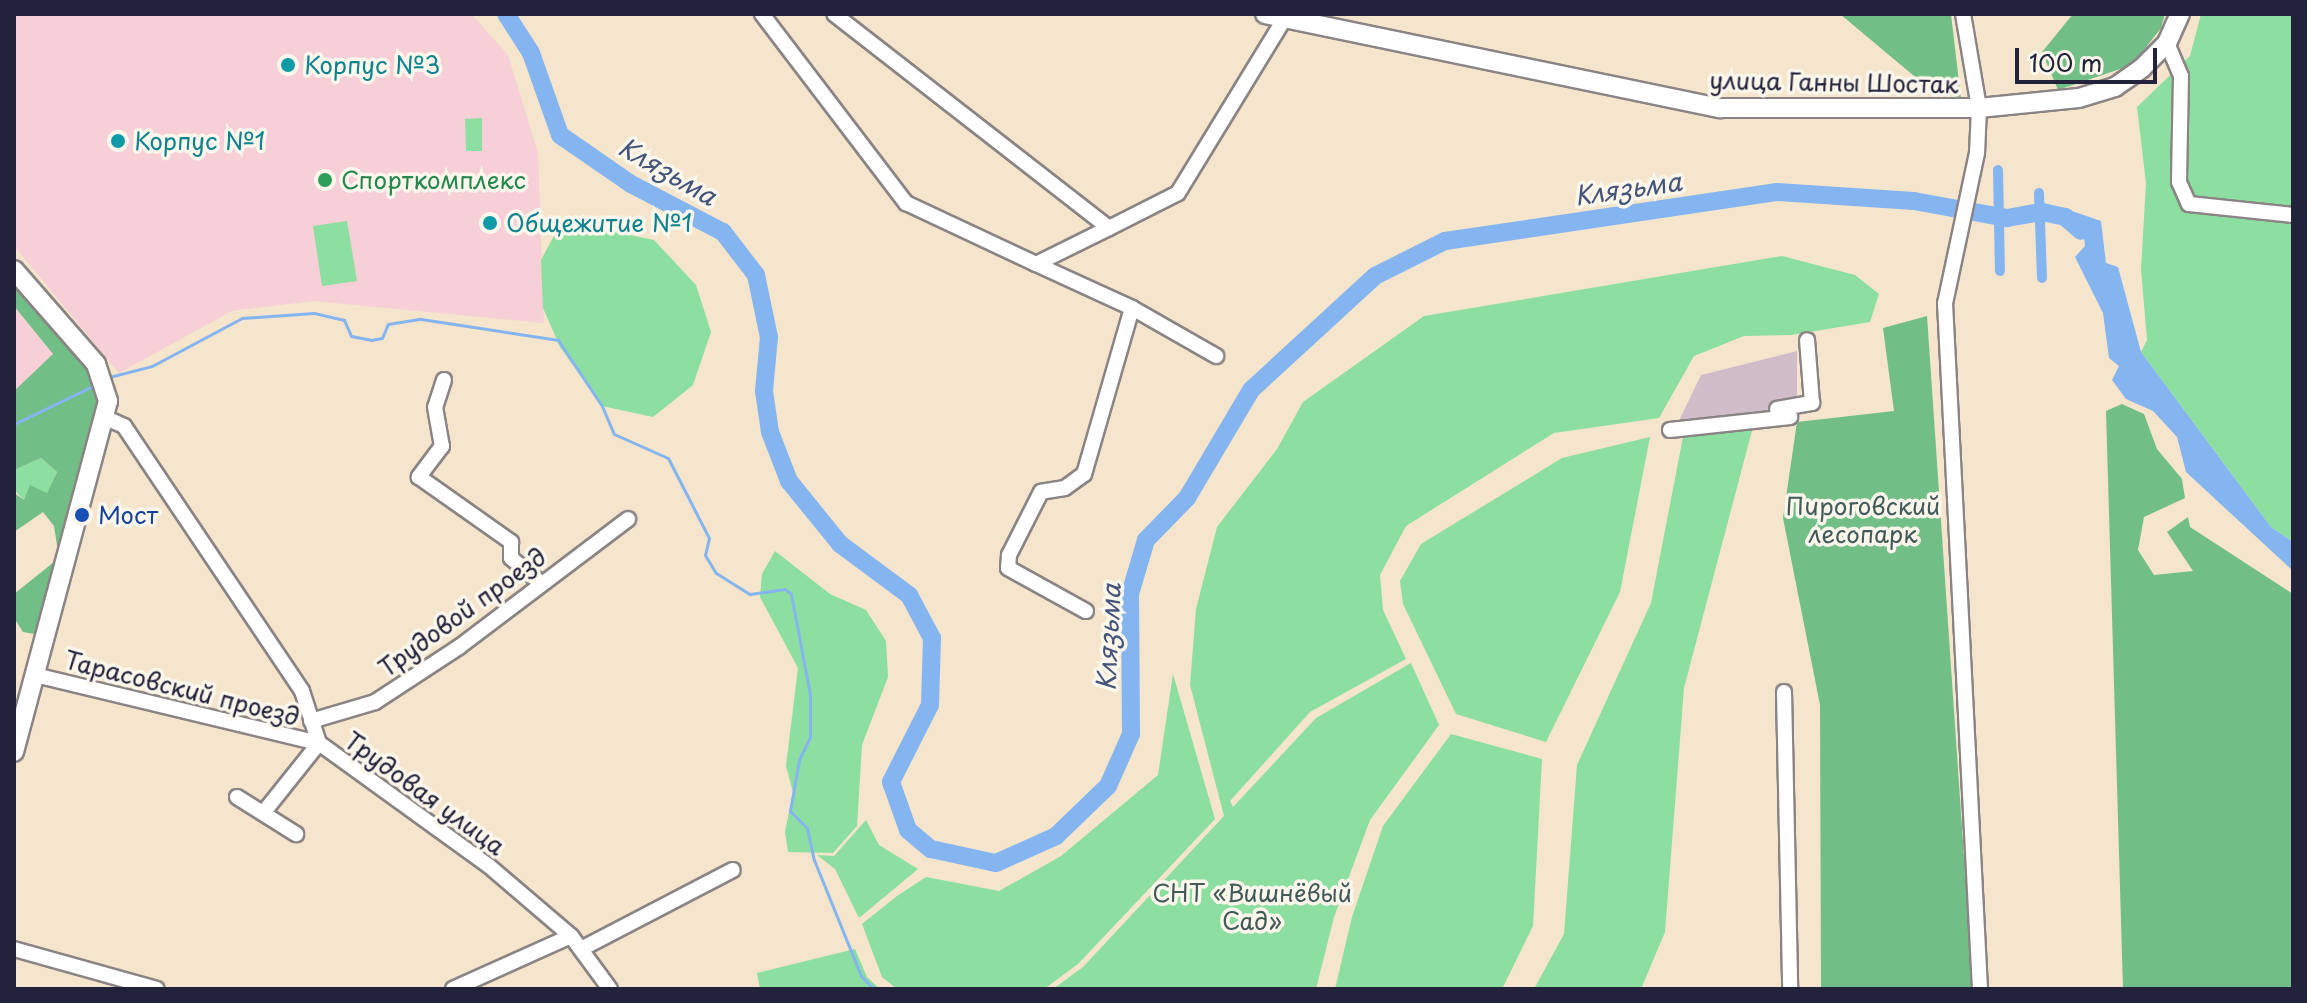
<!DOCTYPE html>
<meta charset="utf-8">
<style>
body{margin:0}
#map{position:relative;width:2307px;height:1003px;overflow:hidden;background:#f4e5cc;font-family:"Playpen Sans",sans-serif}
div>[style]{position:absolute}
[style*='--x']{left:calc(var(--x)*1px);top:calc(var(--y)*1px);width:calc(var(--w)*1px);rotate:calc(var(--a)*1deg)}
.built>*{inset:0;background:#f6cfd7}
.industrial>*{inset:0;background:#d1bdc9}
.green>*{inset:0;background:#8cdfa0}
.forest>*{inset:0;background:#71be86}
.water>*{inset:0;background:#85b5f0}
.stream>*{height:3px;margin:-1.5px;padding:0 1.5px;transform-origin:1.5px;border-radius:1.5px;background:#85b5f0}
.canal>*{height:10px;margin:-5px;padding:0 5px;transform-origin:5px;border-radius:5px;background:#85b5f0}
.river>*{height:18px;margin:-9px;padding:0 9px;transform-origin:9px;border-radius:9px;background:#85b5f0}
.roads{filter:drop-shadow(2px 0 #8b8484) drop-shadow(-2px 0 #8b8484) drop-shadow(0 2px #8b8484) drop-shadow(0 -2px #8b8484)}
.minor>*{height:14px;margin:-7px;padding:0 7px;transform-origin:7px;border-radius:7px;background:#fff}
.major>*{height:18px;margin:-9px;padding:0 9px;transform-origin:9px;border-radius:9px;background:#fff}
.dots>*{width:22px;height:22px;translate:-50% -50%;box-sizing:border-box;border:4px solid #fbf7ec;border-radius:50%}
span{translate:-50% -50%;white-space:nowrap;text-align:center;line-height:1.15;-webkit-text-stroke:7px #fbf7ec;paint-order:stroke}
.culture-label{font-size:24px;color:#0d838f}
.left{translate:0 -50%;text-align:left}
.street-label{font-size:24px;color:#22223b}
.leisure-label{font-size:24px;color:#27864d}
.park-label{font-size:24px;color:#425b59}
.transit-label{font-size:24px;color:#164399}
.water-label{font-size:26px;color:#45557a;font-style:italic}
.frame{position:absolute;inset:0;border:16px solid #22223b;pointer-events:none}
.scale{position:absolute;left:2015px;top:48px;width:142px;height:36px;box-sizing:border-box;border:4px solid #22223b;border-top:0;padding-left:10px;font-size:24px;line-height:28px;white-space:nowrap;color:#22223b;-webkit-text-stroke:6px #fbf7ec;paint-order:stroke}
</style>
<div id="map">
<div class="built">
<i style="clip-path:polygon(14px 14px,471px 14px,508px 55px,538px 153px,544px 323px,313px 301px,232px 311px,119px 373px,14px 246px)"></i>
<i style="clip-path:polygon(14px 306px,53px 354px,14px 391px)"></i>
</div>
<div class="industrial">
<i style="clip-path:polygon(1797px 351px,1797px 410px,1676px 427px,1701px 375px)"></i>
</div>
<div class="green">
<i style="clip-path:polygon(2201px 14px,2293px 14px,2293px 542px,2271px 527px,2141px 352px,2147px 340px,2141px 269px,2146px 183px,2137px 107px,2190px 56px)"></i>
<i style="clip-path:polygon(482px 118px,482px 151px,466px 151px,465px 119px)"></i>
<i style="clip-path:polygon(347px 221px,357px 281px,322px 286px,313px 226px)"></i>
<i style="clip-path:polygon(562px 221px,654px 240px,696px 285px,711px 332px,693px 385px,653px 417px,602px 406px,560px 347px,543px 308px,541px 260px)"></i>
<i style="clip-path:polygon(1782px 256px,1855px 275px,1879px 294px,1870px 322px,1791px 335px,1744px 336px,1694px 356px,1659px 418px,1554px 433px,1406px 526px,1380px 575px,1383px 610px,1406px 659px,1310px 712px,1230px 801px,1233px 807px,1316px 718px,1411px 663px,1439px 725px,1370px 820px,1334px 917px,1316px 989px,1053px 989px,1083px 967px,1224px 816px,1190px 685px,1196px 609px,1217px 527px,1277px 449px,1303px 402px,1424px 316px)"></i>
<i style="clip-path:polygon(1754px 423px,1684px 688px,1665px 932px,1641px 989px,1534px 989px,1564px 934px,1577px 765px,1651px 603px,1683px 437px)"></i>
<i style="clip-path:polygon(1650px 437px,1620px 592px,1546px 742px,1456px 714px,1403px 604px,1400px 581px,1421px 544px,1562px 458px)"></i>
<i style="clip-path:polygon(41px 458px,57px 472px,47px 493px,24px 500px,14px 490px,14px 470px)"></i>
<i style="clip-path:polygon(775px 551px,830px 594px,866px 610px,886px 641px,888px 677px,862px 745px,857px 826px,833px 853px,788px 852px,785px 832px,793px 792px,786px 766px,798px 668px,760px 597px,762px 574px)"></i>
<i style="clip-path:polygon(1173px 674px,1215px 819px,1078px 964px,1044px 989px,897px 989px,882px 977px,862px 924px,897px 896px,926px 877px,999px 891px,1061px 856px,1158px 775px)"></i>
<i style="clip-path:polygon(1451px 734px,1542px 759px,1533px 926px,1502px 989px,1335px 989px,1352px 917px,1383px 826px)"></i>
<i style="clip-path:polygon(866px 820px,879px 845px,918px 869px,859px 918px,835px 869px,817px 855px,834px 856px)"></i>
<i style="clip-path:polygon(855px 949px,867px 977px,880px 989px,760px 989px,757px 973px)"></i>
</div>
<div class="forest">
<i style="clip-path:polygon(1840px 14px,1951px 14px,1961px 99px,1926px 86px)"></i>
<i style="clip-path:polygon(2073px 14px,2165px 14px,2161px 28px,2132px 65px,2058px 90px,2042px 52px)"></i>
<i style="clip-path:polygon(14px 286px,96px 364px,108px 401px,46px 636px,23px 632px,14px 618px,14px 594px,59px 558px,54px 526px,43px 512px,14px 532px,14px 493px,24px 500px,30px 485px,47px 493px,57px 472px,41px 458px,14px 470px,14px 391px,53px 354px,14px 306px)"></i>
<i style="clip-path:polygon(1927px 316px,1973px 989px,1821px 989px,1820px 705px,1783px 518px,1797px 422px,1894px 411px,1883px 328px)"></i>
<i style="clip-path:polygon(2122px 404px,2144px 414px,2157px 449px,2182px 479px,2185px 498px,2144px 517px,2138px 550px,2154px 575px,2193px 571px,2167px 532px,2188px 517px,2190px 527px,2293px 594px,2293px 989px,2123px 989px,2106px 411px)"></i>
</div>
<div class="water">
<i style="clip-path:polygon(2069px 210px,2101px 221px,2106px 263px,2118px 267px,2141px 352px,2271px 527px,2293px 542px,2293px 571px,2186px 472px,2177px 437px,2153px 411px,2126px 399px,2112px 380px,2119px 366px,2109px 358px,2103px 313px,2075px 257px,2085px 246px,2084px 237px,2062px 222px)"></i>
</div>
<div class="stream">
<i style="--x:109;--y:377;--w:44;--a:-14.3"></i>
<i style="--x:152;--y:366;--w:102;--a:-28.1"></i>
<i style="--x:242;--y:318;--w:72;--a:-4"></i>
<i style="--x:314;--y:313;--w:31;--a:13"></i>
<i style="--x:344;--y:320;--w:17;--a:66"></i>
<i style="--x:351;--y:336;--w:20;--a:11"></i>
<i style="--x:371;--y:340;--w:11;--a:-10"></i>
<i style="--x:382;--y:338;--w:15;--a:-67"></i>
<i style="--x:388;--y:324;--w:33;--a:-9"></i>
<i style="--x:421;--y:319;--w:139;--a:8.7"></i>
<i style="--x:558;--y:340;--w:79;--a:56.3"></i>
<i style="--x:602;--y:406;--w:30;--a:67"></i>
<i style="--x:614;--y:434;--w:59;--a:24"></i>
<i style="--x:668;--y:458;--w:90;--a:62.9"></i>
<i style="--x:709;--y:538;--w:17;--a:103"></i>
<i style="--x:705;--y:555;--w:21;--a:59"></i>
<i style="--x:716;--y:573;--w:40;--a:32"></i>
<i style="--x:750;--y:594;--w:35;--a:-8"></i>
<i style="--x:785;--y:589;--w:8;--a:40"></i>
<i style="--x:791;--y:594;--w:103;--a:79.3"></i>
<i style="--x:810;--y:695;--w:42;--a:90"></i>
<i style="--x:810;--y:737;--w:25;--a:116"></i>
<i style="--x:799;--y:760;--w:52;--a:100"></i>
<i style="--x:790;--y:811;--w:24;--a:45"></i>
<i style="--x:807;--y:828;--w:33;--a:78"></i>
<i style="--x:814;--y:860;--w:125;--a:67.9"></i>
<i style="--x:861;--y:976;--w:18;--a:45"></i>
<i style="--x:14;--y:424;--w:90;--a:-25.7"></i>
</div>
<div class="canal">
<i style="--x:1998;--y:170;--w:101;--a:88.9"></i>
<i style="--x:2039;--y:193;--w:85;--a:88"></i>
</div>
<div class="river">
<i style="--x:506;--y:14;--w:46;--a:57.3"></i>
<i style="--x:531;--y:53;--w:87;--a:70.5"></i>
<i style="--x:560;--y:135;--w:86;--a:34.6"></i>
<i style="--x:631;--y:184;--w:104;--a:27.6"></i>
<i style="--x:723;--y:232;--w:54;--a:52.5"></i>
<i style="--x:756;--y:275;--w:63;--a:78.2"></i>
<i style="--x:769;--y:337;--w:54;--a:95.3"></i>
<i style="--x:764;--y:391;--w:41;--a:81.7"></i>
<i style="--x:770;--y:432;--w:53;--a:68.8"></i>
<i style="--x:789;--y:481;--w:81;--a:51"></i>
<i style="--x:840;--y:544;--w:86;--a:36.5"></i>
<i style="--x:909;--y:595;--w:49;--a:61.9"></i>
<i style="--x:932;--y:638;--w:67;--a:91.7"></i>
<i style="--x:930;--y:705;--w:86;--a:116.9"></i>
<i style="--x:891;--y:782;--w:51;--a:70.5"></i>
<i style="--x:908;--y:830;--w:30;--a:40"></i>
<i style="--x:931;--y:849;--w:66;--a:12.2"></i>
<i style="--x:996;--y:863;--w:66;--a:-24.2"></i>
<i style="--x:1056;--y:836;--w:72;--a:-43.9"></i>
<i style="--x:1108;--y:786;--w:57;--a:-66.1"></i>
<i style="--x:1131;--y:734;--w:140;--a:-90.4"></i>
<i style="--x:1130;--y:594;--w:56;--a:-73.5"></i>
<i style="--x:1146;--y:540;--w:59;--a:-45.7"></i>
<i style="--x:1187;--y:498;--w:126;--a:-59.3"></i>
<i style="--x:1251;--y:390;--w:168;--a:-42.6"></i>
<i style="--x:1375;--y:276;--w:78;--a:-26.6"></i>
<i style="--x:1445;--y:241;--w:336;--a:-8.4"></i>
<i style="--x:1777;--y:192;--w:137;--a:3.8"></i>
<i style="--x:1914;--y:201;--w:95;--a:10.4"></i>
<i style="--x:2007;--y:218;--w:36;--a:-10"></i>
<i style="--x:2042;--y:212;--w:24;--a:12"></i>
<i style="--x:2065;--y:217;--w:21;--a:41"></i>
</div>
<div class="roads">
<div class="minor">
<i style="--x:762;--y:14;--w:238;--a:52.7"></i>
<i style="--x:906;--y:203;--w:144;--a:25.1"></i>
<i style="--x:1036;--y:264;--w:81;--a:-26.3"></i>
<i style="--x:1109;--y:228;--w:348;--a:-142.1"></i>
<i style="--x:1963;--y:14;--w:95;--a:80.3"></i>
<i style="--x:1979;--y:108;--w:45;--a:92.5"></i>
<i style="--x:1977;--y:153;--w:153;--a:102"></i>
<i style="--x:1945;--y:303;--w:687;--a:87.08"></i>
<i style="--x:2167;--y:43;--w:36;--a:67"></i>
<i style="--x:2181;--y:76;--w:106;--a:91.1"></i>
<i style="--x:2179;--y:182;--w:24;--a:66"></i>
<i style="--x:2189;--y:204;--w:105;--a:6"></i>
<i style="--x:1109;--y:228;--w:77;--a:-26.9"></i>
<i style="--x:1178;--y:193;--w:205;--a:-58.6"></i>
<i style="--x:1036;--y:264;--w:106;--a:24.6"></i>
<i style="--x:1132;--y:308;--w:173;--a:106.1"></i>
<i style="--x:1084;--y:474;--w:24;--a:144"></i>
<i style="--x:1065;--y:488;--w:24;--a:171"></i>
<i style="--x:1041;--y:492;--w:71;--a:116.9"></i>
<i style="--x:1009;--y:555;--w:13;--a:94"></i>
<i style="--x:1008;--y:568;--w:89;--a:28.9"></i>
<i style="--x:1132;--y:308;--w:97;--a:29.7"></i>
<i style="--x:444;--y:380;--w:28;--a:108"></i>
<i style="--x:435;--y:407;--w:40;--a:80"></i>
<i style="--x:442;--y:446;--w:39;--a:127"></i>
<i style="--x:419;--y:477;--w:113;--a:35.2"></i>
<i style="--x:511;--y:542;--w:16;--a:90"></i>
<i style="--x:511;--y:558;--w:38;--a:40"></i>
<i style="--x:1777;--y:409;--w:36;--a:-10"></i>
<i style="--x:1812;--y:403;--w:63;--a:-94.5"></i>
<i style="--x:106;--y:418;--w:20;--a:24"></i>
<i style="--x:124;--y:426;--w:319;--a:56.1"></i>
<i style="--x:302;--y:691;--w:55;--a:71.9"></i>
<i style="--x:319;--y:743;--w:210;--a:35.9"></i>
<i style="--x:489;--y:866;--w:108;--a:40.5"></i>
<i style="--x:571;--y:936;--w:66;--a:53.7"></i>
<i style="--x:1670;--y:430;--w:121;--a:-6.2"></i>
<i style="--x:35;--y:675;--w:292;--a:13.5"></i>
<i style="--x:1784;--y:692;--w:297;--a:88.8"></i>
<i style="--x:311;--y:721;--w:67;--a:-16.5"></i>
<i style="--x:375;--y:702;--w:100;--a:-33.2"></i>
<i style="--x:459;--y:647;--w:212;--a:-37.1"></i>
<i style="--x:237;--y:797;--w:70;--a:32.1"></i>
<i style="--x:264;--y:812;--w:88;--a:-51.4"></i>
<i style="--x:14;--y:949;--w:148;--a:15.6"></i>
<i style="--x:581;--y:949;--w:171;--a:-27.5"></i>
<i style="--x:453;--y:989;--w:129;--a:-24.2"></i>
</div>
<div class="major">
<i style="--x:1265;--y:14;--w:465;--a:11.7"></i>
<i style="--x:1720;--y:108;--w:259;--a:0"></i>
<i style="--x:1979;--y:108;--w:100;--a:-5.7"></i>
<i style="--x:2079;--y:98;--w:38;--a:-17"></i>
<i style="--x:2115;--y:87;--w:33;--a:-35"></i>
<i style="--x:2142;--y:68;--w:35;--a:-45"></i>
<i style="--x:2167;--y:43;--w:32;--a:-66"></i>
<i style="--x:14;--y:270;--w:125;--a:48.9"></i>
<i style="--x:96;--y:364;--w:39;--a:72"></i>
<i style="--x:108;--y:401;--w:363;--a:105"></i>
</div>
</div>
<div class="dots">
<i style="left:288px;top:65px;background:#0f9aa8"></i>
<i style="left:118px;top:141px;background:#0f9aa8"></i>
<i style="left:325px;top:180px;background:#2e9e5b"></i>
<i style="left:490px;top:223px;background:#0f9aa8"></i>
<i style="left:82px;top:515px;background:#1a4fb4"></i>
</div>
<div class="culture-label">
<span class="left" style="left:304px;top:65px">Корпус №3</span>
<span class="left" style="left:134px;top:141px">Корпус №1</span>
<span class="left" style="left:506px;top:223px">Общежитие №1</span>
</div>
<div class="street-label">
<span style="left:1834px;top:82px;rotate:1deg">улица Ганны Шостак</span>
<span style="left:462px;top:612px;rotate:-36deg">Трудовой проезд</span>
<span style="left:182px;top:688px;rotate:14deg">Тарасовский проезд</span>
<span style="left:425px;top:793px;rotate:36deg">Трудовая улица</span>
</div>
<div class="leisure-label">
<span class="left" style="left:341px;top:180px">Спорткомплекс</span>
</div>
<div class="park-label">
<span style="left:1863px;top:520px">Пироговский<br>лесопарк</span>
<span style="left:1252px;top:907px">СНТ «Вишнёвый<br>Сад»</span>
</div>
<div class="transit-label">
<span class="left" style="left:98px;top:515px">Мост</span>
</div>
<div class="water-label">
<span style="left:668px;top:171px;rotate:30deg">Клязьма</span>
<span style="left:1628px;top:188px;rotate:-8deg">Клязьма</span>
<span style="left:1108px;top:637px;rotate:-87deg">Клязьма</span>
</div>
<div class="frame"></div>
<div class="scale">100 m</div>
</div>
